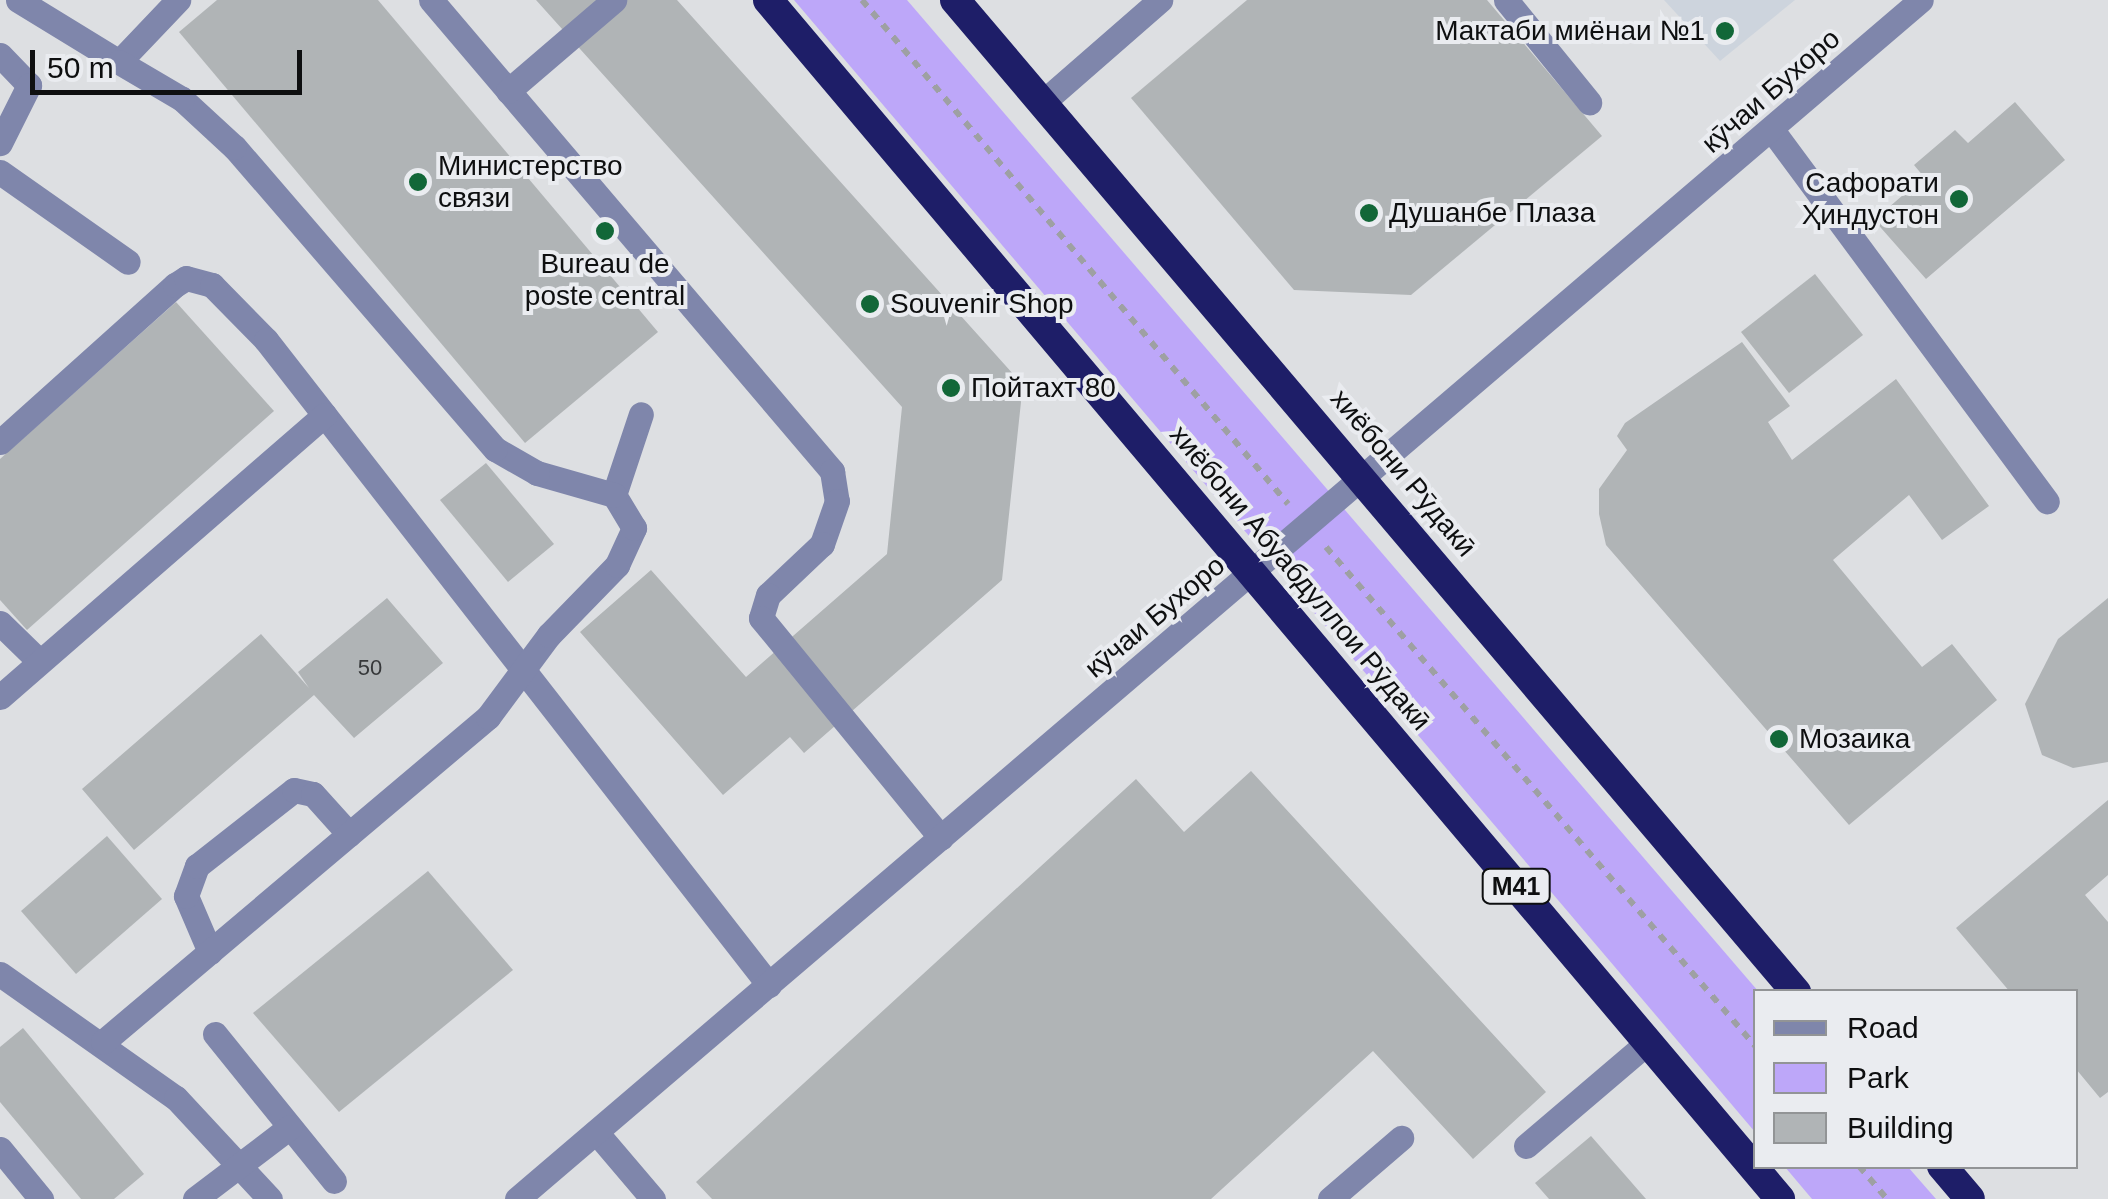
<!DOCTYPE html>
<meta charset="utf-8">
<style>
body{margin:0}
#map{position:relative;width:2108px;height:1199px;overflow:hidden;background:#dddfe2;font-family:Arial,sans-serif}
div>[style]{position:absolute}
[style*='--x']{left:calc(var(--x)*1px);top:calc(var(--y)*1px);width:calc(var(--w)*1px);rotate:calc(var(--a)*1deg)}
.built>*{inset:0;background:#cdd4dd}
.green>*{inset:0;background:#bda7f9}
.building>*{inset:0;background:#b0b4b6}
.path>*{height:6px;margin-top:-3px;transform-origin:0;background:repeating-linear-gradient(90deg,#9ea0a3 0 8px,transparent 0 16px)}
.minor>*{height:25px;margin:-12.5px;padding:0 12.5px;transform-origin:12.5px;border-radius:12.5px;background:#7f86ab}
.highway>*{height:30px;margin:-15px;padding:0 15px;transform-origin:15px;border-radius:15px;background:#1e1e68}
.dots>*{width:28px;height:28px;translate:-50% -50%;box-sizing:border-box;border:5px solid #eaecf0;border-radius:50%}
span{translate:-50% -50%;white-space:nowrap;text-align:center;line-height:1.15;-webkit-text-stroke:8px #eaecf0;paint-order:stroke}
.number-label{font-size:22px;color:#36383a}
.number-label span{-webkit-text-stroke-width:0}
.shield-label span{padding:2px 8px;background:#eaecf0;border:2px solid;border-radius:8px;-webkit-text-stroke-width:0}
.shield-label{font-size:25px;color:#0e0f10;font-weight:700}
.poi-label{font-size:28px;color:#0e0f10}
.right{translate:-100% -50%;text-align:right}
.left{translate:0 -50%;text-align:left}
.street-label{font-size:28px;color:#0e0f10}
.legend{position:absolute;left:1753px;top:989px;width:325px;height:180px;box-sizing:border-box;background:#eaecf0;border:2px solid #929496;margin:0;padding:12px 18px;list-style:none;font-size:30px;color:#0e0f10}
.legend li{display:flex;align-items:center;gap:20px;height:50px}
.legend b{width:50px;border:2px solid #929496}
.scale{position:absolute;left:30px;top:50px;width:272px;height:45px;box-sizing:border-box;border:5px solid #0e0f10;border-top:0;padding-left:12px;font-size:30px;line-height:35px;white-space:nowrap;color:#0e0f10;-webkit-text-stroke:8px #eaecf0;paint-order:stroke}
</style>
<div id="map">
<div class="built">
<i style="clip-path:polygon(1664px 0,1795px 0,1720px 61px)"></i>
</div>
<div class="green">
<i style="clip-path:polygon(794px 0,907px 0,1758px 991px,1755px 1132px)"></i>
<i style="clip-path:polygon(1785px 1167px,1908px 1167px,1936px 1199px,1812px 1199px)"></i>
</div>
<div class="building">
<i style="clip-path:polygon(217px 0,378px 0,658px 332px,525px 443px,179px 32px)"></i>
<i style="clip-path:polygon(536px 0,677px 0,1014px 375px,1021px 402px,1002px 580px,804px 753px,790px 737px,723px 795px,580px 632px,651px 570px,746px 677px,887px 554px,902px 407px)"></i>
<i style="clip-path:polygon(1247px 0,1487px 0,1602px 136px,1411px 295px,1294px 290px,1131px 98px)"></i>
<i style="clip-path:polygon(2015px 102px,2065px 160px,1926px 279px,1874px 220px,1924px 177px,1914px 165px,1955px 130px,1968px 143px)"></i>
<i style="clip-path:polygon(1815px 274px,1863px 335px,1789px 393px,1741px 332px)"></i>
<i style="clip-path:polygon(176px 302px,274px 411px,27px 630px,0 600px,0 459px)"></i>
<i style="clip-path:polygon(1742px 342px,1790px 406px,1768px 422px,1792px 460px,1896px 379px,1989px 506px,1942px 540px,1909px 495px,1833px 560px,1922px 667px,1952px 644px,1997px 700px,1849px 825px,1606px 545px,1599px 514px,1599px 489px,1627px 450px,1617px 436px,1625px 423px)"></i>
<i style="clip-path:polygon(486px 463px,554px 544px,508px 582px,440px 500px)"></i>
<i style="clip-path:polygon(387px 598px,443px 663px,354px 738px,314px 695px,134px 850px,82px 789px,261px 634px,309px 688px,298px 672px)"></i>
<i style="clip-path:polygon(2108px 598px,2108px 762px,2073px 768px,2042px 755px,2025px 704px,2058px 639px)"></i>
<i style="clip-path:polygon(1251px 771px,1546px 1092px,1473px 1159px,1373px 1051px,1211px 1199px,712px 1199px,696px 1182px,1136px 779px,1184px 832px)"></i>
<i style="clip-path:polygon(2108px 800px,2108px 875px,2085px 895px,2108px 922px,2108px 1092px,2100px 1098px,2076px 1069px,2076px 992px,2010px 992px,1956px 928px)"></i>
<i style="clip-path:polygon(107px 836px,162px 899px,76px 974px,21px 911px)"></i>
<i style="clip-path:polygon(428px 871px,513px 970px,339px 1112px,253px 1013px)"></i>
<i style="clip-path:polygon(23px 1028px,144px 1174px,114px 1199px,81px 1199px,0 1102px,0 1047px)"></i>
<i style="clip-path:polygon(1591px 1136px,1646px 1199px,1549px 1199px,1535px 1183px)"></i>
</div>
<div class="path">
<i style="--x:862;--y:0;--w:660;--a:49.79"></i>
<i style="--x:1326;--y:547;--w:659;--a:49.3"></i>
<i style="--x:1859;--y:1166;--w:43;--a:49.7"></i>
</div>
<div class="minor">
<i style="--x:18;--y:0;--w:119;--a:31.5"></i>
<i style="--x:119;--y:62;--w:86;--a:-46.4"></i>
<i style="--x:431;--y:0;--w:619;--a:49.59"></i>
<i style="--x:832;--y:471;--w:30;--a:81"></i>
<i style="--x:837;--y:501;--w:46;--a:109.2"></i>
<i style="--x:822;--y:544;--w:74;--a:136.6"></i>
<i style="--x:768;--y:595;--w:24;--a:107"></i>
<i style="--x:761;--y:618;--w:284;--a:50.7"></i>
<i style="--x:1506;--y:0;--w:132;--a:50.9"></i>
<i style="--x:0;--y:55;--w:42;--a:46"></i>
<i style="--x:29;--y:85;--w:65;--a:116.6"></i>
<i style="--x:508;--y:91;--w:140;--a:-40.6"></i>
<i style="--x:1042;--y:103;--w:157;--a:-41.1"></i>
<i style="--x:1772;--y:130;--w:462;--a:53.5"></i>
<i style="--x:0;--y:172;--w:156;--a:35.1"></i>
<i style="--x:0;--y:442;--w:235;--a:-41.9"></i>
<i style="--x:175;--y:285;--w:13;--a:-32"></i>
<i style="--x:186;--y:278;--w:27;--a:15"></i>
<i style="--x:212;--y:285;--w:77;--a:45.5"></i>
<i style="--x:266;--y:340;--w:818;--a:52.05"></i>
<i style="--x:614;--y:495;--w:85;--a:-71.6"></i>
<i style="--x:0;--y:623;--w:53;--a:44.2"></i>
<i style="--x:0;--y:697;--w:430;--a:-41"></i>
<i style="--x:210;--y:952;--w:61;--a:-113.2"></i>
<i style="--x:186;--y:896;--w:32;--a:-70"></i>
<i style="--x:197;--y:866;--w:123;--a:-38.1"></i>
<i style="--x:294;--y:790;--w:19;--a:12"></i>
<i style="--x:313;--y:794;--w:54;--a:48"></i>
<i style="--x:0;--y:974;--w:215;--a:35.2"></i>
<i style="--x:176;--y:1098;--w:138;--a:47.1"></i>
<i style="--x:215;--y:1034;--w:189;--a:51"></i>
<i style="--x:103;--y:1042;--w:504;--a:-40.17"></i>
<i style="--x:488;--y:717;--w:102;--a:-53.4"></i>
<i style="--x:549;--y:635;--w:98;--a:-45.8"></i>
<i style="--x:617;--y:565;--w:41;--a:-65.3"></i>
<i style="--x:634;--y:528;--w:39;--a:-121"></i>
<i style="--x:614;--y:495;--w:80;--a:-164.1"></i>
<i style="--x:537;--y:473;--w:48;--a:-150.3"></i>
<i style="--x:495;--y:449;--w:399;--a:-130.8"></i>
<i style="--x:234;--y:147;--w:71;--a:-137.3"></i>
<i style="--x:182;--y:99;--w:73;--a:-149.6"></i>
<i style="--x:596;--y:1132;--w:88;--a:49.6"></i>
<i style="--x:1526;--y:1146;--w:160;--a:-40.4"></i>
<i style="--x:0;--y:1149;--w:65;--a:50.6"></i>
<i style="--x:195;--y:1199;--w:119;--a:-37.2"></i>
<i style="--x:517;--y:1199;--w:1846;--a:-40.5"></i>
<i style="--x:1330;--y:1199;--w:94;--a:-40.7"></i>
</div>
<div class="highway">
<i style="--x:768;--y:0;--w:1569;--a:49.83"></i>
<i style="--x:955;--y:0;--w:1301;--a:49.71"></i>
<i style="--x:1942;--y:1166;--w:43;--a:49.7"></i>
</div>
<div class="dots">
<i style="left:1725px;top:31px;background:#126738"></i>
<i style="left:418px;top:182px;background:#126738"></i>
<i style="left:1959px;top:199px;background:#126738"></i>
<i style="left:1369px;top:213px;background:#126738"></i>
<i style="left:605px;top:231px;background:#126738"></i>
<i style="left:870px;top:304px;background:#126738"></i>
<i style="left:951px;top:388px;background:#126738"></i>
<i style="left:1779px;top:739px;background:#126738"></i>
</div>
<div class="number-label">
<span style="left:370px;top:668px">50</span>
</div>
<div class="shield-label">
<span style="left:1516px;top:886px">M41</span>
</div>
<div class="poi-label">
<span class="right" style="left:1705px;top:31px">Мактаби миёнаи №1</span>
<span class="left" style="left:438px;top:182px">Министерство<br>связи</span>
<span class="right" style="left:1939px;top:199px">Сафорати<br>Ҳиндустон</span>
<span class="left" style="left:1389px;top:213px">Душанбе Плаза</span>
<span style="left:605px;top:280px">Bureau de<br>poste central</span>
<span class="left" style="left:890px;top:304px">Souvenir Shop</span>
<span class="left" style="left:971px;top:388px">Пойтахт 80</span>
<span class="left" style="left:1799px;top:739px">Мозаика</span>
</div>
<div class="street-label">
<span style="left:1771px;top:91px;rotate:-41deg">кӯчаи Бухоро</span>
<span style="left:1403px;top:473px;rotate:50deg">хиёбони Рӯдакӣ</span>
<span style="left:1300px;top:578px;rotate:50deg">хиёбони Абуабдуллои Рӯдакӣ</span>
<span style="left:1155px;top:617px;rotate:-40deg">кӯчаи Бухоро</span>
</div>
<ul class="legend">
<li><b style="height:12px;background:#7f86ab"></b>Road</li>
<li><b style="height:28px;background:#bda7f9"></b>Park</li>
<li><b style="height:28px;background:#b0b4b6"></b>Building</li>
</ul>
<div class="scale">50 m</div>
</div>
